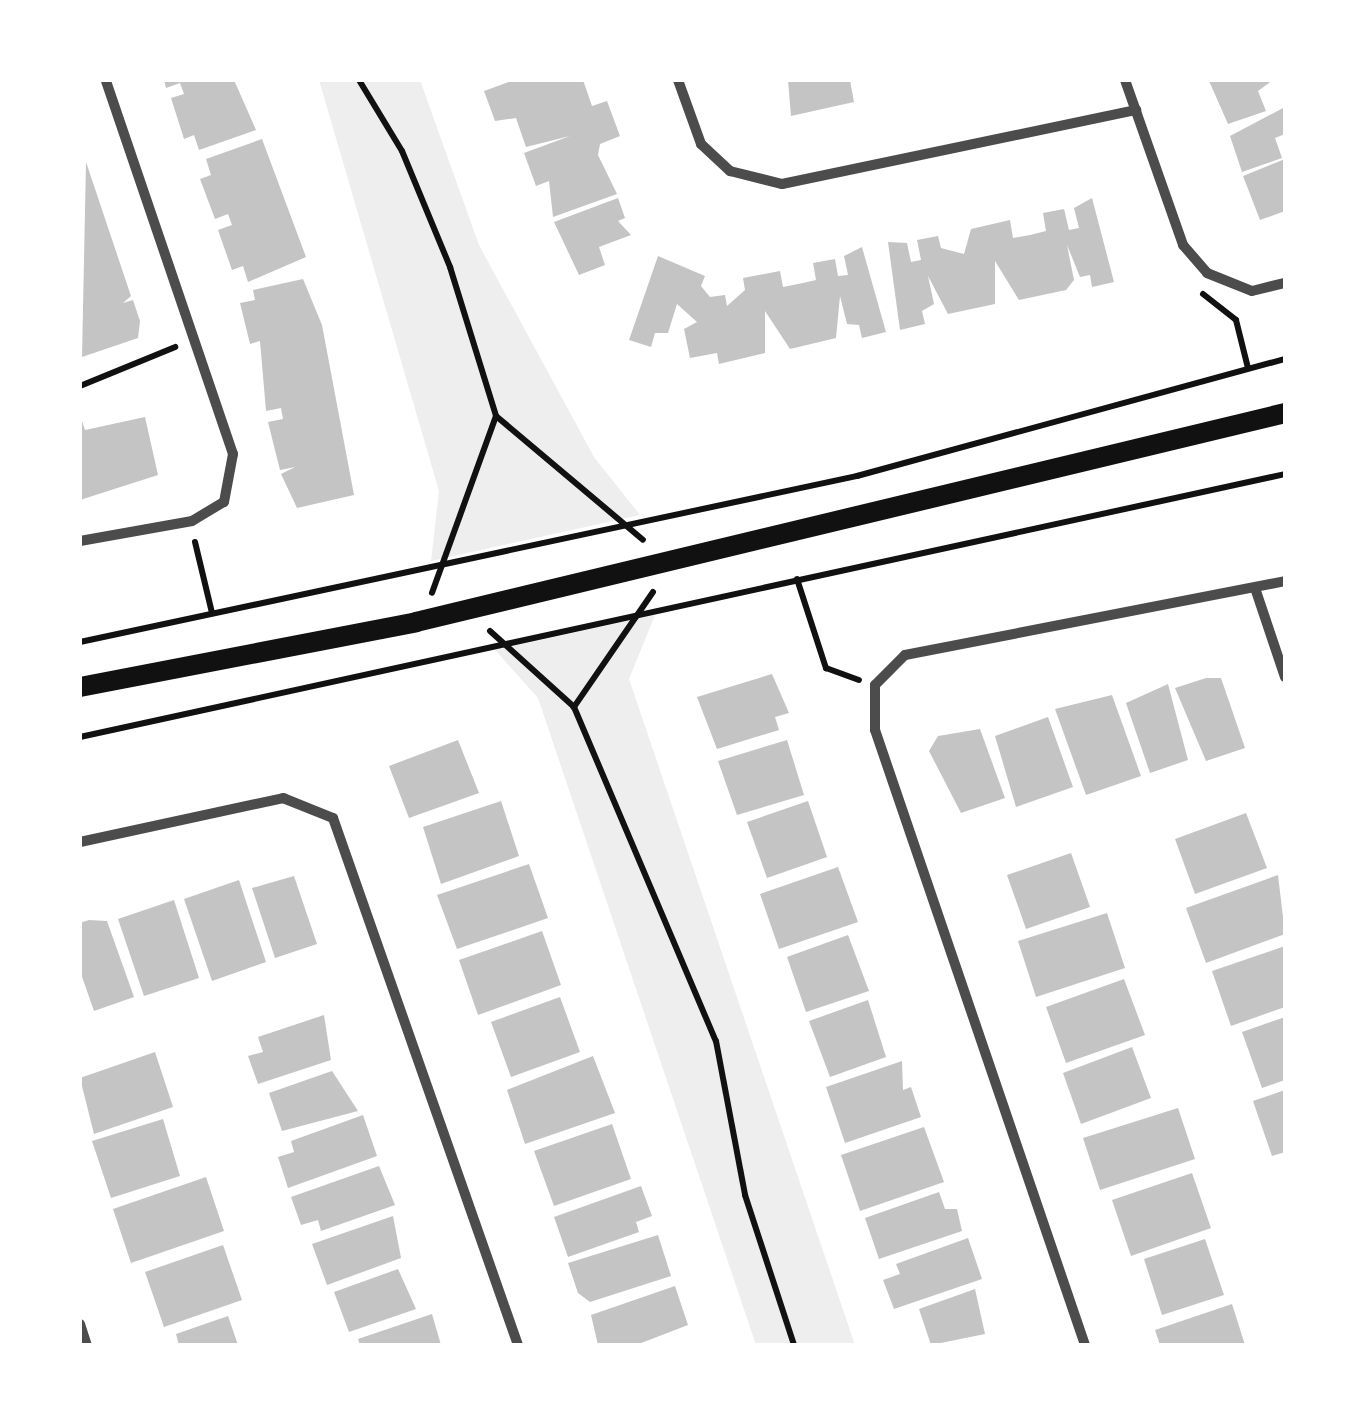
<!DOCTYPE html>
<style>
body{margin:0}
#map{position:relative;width:1365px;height:1425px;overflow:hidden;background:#fff;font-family:"DejaVu Sans",sans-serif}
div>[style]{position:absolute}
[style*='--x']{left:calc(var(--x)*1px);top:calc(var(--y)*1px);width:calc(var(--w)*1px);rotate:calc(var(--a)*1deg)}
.green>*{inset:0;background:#eee}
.building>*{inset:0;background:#c4c4c4}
.path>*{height:6px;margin:-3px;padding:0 3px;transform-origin:3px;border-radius:3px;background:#111}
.minor>*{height:10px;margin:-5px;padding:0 5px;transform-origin:5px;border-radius:5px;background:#4c4c4c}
.secondary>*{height:20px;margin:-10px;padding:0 10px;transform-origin:10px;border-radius:10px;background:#111}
span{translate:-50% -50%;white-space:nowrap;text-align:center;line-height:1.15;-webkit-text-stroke:8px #fff;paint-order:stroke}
.frame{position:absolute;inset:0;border:82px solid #fff;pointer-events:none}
</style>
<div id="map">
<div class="green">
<i style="clip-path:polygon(319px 80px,420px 80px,479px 245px,594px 457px,640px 515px,431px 561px,439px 491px)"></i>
<i style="clip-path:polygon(655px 615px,629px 679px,855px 1345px,756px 1345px,538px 698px,495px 650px)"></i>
</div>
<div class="building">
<i style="clip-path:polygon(164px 80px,234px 80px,256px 130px,199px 150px,194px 135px,184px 139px,171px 98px,184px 94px,180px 83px,166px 88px)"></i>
<i style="clip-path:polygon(514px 80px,583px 80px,592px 106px,607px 101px,620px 136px,600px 144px,598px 155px,617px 194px,553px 217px,549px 181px,536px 186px,524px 153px,570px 136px,526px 147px,516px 118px,495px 121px,484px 91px)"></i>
<i style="clip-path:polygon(788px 80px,850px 80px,854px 102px,791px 116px)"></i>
<i style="clip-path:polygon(1273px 80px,1258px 91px,1266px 111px,1228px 124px,1209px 81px)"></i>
<i style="clip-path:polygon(1285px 107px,1285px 134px,1275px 138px,1282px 158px,1242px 172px,1230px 136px)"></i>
<i style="clip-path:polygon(262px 139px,306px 257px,248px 282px,243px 266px,232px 270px,218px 230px,232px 225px,228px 214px,215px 219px,200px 179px,211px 175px,206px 159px)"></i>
<i style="clip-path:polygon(1285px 159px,1285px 211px,1260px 220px,1243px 176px)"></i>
<i style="clip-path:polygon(86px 162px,131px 296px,123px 303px,133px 300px,140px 321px,138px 338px,82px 357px)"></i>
<i style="clip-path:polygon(618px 198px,625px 218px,618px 221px,631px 235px,599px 247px,605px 265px,579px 275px,554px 222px)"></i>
<i style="clip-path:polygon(1092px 198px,1114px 282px,1092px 287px,1090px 275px,1080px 277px,1067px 245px,1074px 280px,1066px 290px,1019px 300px,995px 261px,995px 304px,948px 314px,928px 276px,934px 304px,922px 311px,925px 324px,900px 330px,888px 242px,907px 243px,911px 262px,921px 260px,917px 240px,938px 236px,941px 248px,964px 254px,971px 229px,1010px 220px,1013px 238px,1030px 235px,1046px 231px,1043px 213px,1064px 209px,1069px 230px,1079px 228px,1074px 208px)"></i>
<i style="clip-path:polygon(862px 247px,886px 332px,862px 338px,859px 325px,847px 324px,840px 296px,836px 338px,790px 349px,765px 311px,765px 353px,719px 364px,717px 353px,690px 358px,684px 329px,697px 322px,677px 304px,668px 333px,655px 333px,651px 347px,629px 340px,658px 256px,705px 276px,701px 286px,710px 297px,725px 295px,727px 306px,745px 290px,743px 278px,780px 271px,783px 287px,803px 283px,816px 280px,813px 263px,835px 259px,838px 276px,848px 275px,844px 256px)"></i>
<i style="clip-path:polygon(303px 279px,322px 325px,354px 495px,297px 508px,281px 474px,295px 467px,280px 470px,268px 422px,283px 419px,281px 408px,266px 411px,260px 341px,250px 344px,240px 303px,255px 300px,253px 290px)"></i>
<i style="clip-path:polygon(80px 415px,85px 430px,145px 417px,158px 475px,80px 500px)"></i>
<i style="clip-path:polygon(772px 674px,789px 713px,775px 717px,779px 730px,717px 749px,697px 697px)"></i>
<i style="clip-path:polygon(1206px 678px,1221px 678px,1245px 748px,1206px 761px,1175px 688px)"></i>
<i style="clip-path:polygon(1168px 684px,1188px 760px,1150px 773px,1126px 703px)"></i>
<i style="clip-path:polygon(1112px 695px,1141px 776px,1086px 795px,1055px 709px)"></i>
<i style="clip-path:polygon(1048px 717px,1073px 787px,1016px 807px,995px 736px)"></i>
<i style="clip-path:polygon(980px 729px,1005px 798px,961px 813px,929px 751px,938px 736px)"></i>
<i style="clip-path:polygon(458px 740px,479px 793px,409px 818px,389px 766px)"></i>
<i style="clip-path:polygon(787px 740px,804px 795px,737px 815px,718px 761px)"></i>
<i style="clip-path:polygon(501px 801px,519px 856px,441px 884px,423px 827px)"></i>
<i style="clip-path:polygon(808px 801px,827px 857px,767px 878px,747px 822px)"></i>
<i style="clip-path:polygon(1246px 813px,1267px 868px,1195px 894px,1175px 839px)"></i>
<i style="clip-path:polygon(1071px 853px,1090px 907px,1026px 929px,1007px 875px)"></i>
<i style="clip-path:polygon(529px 864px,548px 918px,457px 949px,437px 895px)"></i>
<i style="clip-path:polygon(838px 867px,858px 922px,779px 949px,760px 894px)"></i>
<i style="clip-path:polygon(1278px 875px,1285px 934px,1206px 963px,1186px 908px)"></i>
<i style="clip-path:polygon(294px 876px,317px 944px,275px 958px,252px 888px)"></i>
<i style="clip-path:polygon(239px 880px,266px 962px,212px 981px,184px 899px)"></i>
<i style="clip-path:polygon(174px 900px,199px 978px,144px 996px,118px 919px)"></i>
<i style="clip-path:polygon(1107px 913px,1125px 968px,1036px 997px,1018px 941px)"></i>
<i style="clip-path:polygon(89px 920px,107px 921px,134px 997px,94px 1011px,80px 971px,80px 923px)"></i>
<i style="clip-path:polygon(542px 931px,561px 985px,478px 1015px,459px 960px)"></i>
<i style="clip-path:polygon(848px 935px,869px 991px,806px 1012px,787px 957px)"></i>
<i style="clip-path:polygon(1285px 946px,1285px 1007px,1231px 1026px,1212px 971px)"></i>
<i style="clip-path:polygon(1124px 979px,1145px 1035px,1066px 1063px,1046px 1007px)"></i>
<i style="clip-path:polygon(560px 997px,580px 1052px,511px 1077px,491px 1022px)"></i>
<i style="clip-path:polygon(868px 1000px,886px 1057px,830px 1077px,809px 1021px)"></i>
<i style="clip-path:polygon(324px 1015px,331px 1060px,258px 1084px,248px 1056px,263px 1052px,258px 1037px)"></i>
<i style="clip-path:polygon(1285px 1017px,1285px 1080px,1262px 1088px,1242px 1032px)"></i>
<i style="clip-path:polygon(1132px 1047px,1151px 1098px,1081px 1124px,1063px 1073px)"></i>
<i style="clip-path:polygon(155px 1052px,173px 1107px,94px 1134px,80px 1078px)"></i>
<i style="clip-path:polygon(593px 1056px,615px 1113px,525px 1144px,507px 1090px)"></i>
<i style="clip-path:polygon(902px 1061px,903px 1090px,911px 1087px,921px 1117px,845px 1143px,826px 1087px)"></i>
<i style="clip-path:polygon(332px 1071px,358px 1111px,282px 1131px,269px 1093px)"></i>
<i style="clip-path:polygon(1285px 1090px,1285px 1152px,1272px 1156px,1253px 1101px)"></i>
<i style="clip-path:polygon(1178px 1108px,1195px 1159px,1100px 1190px,1083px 1138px)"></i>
<i style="clip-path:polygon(363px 1115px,377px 1156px,288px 1188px,278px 1157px,294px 1152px,291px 1141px)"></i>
<i style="clip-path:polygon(163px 1119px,180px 1176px,111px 1198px,92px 1141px)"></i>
<i style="clip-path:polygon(612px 1124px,631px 1179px,554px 1206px,534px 1151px)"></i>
<i style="clip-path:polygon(924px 1127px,944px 1182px,860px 1211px,841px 1155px)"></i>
<i style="clip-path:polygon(379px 1166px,395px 1205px,321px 1231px,318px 1220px,301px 1225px,291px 1197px)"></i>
<i style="clip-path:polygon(1192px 1173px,1211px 1228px,1131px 1256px,1112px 1200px)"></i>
<i style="clip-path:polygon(206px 1177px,224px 1231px,131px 1263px,113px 1209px)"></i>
<i style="clip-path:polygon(641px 1186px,652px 1216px,636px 1222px,639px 1232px,568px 1257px,554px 1217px)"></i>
<i style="clip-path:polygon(939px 1192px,945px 1209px,957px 1209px,962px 1231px,879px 1259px,865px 1218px)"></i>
<i style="clip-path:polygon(393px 1216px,401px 1258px,327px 1285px,312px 1244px)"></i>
<i style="clip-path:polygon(658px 1235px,671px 1276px,590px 1302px,578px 1293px,568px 1263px)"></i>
<i style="clip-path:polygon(968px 1238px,982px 1279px,894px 1309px,883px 1280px,900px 1274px,896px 1264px)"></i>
<i style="clip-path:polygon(1205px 1239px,1224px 1295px,1162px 1315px,1144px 1259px)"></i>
<i style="clip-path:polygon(223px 1245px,242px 1300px,164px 1327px,145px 1272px)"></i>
<i style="clip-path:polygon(398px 1269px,416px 1309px,349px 1332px,334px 1292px)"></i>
<i style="clip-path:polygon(675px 1286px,688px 1325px,636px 1345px,598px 1345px,591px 1315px)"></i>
<i style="clip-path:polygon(975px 1289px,985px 1334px,931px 1345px,919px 1309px)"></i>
<i style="clip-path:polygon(1232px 1304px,1245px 1345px,1160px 1345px,1155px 1330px)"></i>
<i style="clip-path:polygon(432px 1314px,441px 1345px,360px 1345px,358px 1339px)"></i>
<i style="clip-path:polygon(228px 1316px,238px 1345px,179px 1345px,176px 1334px)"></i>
</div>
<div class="path">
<i style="--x:359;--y:80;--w:83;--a:58.8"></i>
<i style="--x:402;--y:151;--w:126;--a:67.5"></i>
<i style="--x:450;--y:267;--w:156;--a:72.8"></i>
<i style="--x:496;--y:416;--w:188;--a:109.9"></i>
<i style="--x:1203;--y:294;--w:42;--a:38.2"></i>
<i style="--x:1236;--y:320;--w:49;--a:76"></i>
<i style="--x:80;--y:386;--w:103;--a:-22.3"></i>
<i style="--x:496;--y:416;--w:192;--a:40.1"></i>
<i style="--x:195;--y:542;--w:73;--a:76.5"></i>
<i style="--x:797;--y:579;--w:94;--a:72"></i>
<i style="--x:826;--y:668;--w:35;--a:20"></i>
<i style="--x:653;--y:592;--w:140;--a:124.5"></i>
<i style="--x:574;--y:707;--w:363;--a:67"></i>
<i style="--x:716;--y:1041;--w:157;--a:79.3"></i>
<i style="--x:745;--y:1195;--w:158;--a:71.9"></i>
<i style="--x:490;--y:631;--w:113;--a:42.1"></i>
<i style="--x:80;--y:642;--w:795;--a:-12.06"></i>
<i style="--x:857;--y:476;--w:444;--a:-15.3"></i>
<i style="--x:80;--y:737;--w:1233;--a:-12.31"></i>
</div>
<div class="minor">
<i style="--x:678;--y:80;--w:68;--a:70.2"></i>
<i style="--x:701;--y:144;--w:40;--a:43"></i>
<i style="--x:730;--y:171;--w:54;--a:14"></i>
<i style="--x:782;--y:184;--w:362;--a:-11.8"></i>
<i style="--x:1125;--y:80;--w:175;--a:70.6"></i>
<i style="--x:1183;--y:245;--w:37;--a:49"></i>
<i style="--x:1207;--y:273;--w:48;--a:21.8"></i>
<i style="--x:1252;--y:291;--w:34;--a:-14"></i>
<i style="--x:80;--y:541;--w:114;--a:-10.1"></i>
<i style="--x:192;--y:521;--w:37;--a:-31"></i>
<i style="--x:224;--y:502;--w:49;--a:-79.4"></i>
<i style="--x:233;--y:454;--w:395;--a:-108.8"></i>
<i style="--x:1255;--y:588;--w:94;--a:71.4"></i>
<i style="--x:80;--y:842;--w:208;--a:-12.2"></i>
<i style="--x:283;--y:798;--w:54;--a:21.8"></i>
<i style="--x:333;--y:818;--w:559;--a:70.66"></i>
<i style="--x:80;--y:1324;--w:22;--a:72"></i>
<i style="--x:1085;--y:1345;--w:650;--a:-108.85"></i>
<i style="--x:875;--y:730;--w:45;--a:-90"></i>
<i style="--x:875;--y:685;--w:42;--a:-45"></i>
<i style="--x:905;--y:655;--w:387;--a:-11"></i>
</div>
<div class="secondary">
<i style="--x:80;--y:687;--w:342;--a:-10.9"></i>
<i style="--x:416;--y:622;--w:894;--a:-13.52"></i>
</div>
<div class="frame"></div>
</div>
